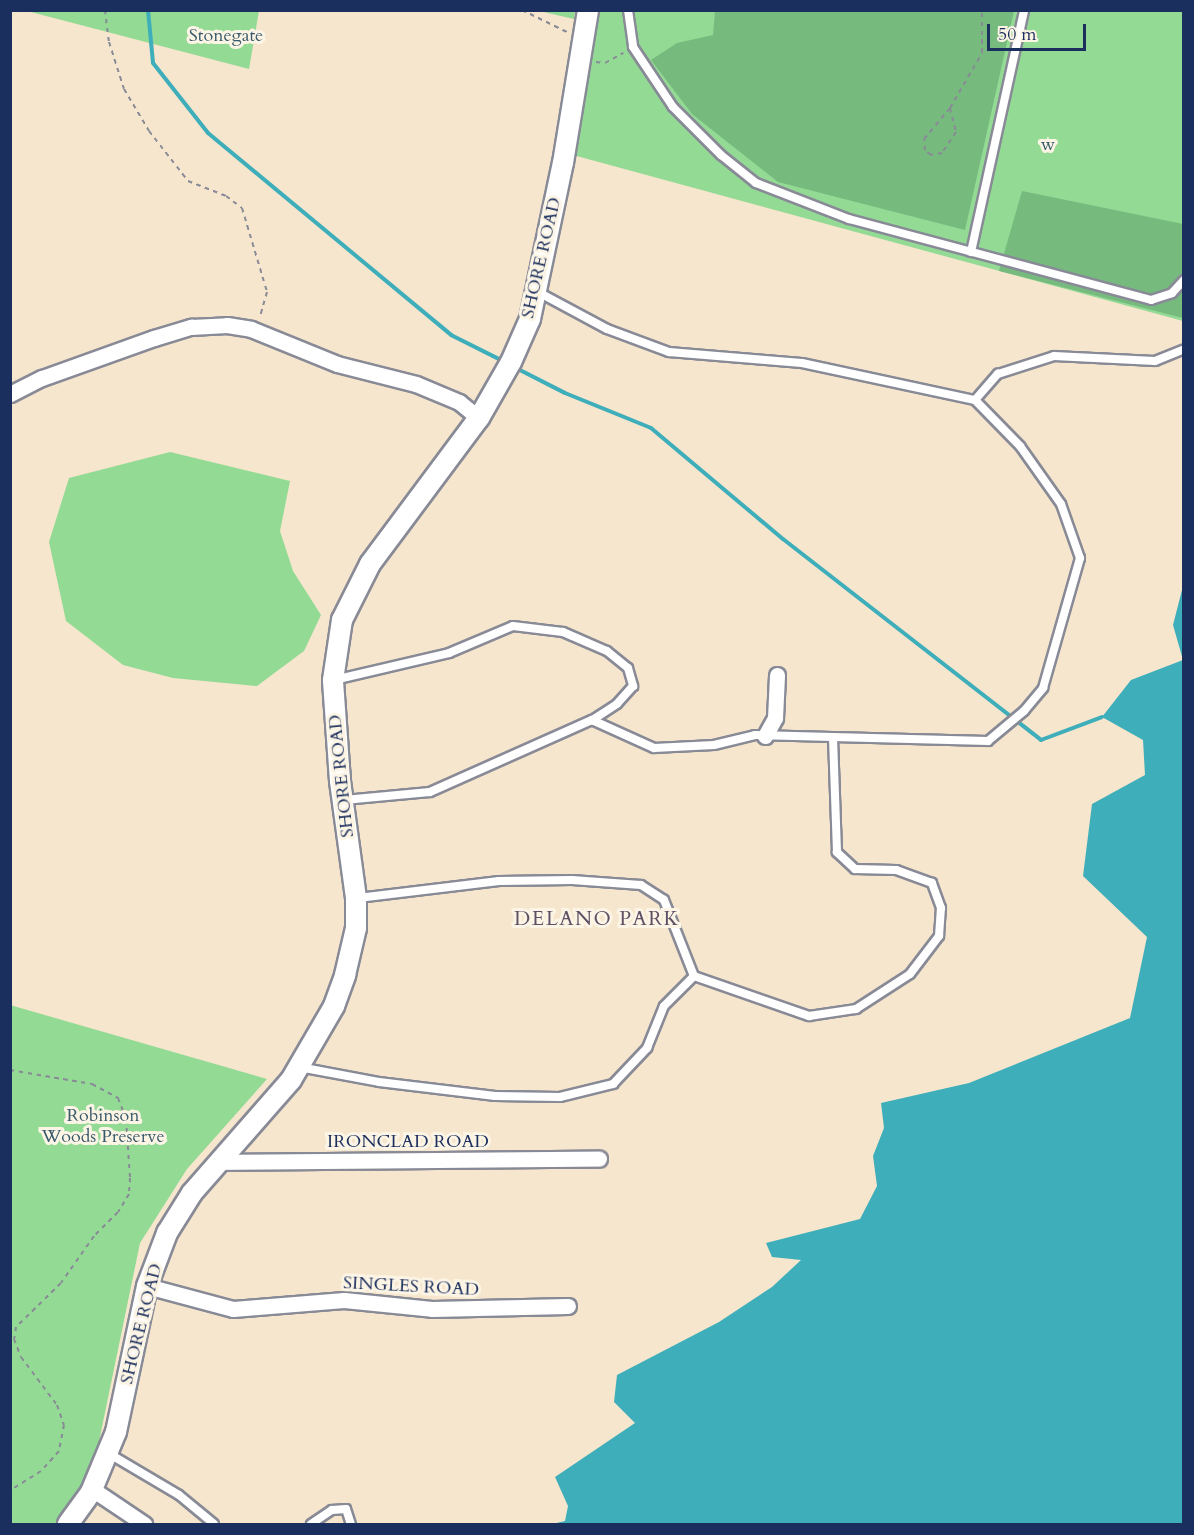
<!DOCTYPE html>
<style>
body{margin:0}
#map{position:relative;width:1194px;height:1535px;overflow:hidden;background:#f6e6cd;font-family:Cardo,serif}
div>[style]{position:absolute}
[style*='--x']{left:calc(var(--x)*1px);top:calc(var(--y)*1px);width:calc(var(--w)*1px);rotate:calc(var(--a)*1deg)}
.green>*{inset:0;background:#93da94}
.forest>*{inset:0;background:#76ba7e}
.water>*{inset:0;background:#3eaeba}
.stream>*{height:4px;margin:-2px;padding:0 2px;transform-origin:2px;border-radius:2px;background:#3eaeba}
.path>*{height:2px;margin-top:-1px;transform-origin:0;background:repeating-linear-gradient(90deg,#888a96 0 4.5px,transparent 0 9px)}
.roads{filter:drop-shadow(2px 0 #888a96) drop-shadow(-2px 0 #888a96) drop-shadow(0 2px #888a96) drop-shadow(0 -2px #888a96)}
.service>*{height:8px;margin:-4px;padding:0 4px;transform-origin:4px;border-radius:4px;background:#fff}
.minor>*{height:15px;margin:-7.5px;padding:0 7.5px;transform-origin:7.5px;border-radius:7.5px;background:#fff}
.tertiary>*{height:20px;margin:-10px;padding:0 10px;transform-origin:10px;border-radius:10px;background:#fff}
span{translate:-50% -50%;white-space:nowrap;text-align:center;line-height:1.15;-webkit-text-stroke:6px #fcf5e5;paint-order:stroke}
.park-label{font-size:18px;color:#395a6c}
.street-label{font-size:18px;color:#1b2f5e}
.neighbourhood-label{font-size:20px;color:#5f5066;letter-spacing:1.5px}
.frame{position:absolute;inset:0;border:12px solid #1b2f5e;pointer-events:none}
.scale{position:absolute;left:987px;top:24px;width:99px;height:27px;box-sizing:border-box;border:3px solid #1b2f5e;border-top:0;padding-left:8px;font-size:18px;line-height:21px;white-space:nowrap;color:#1b2f5e;-webkit-text-stroke:4px #fcf5e5;paint-order:stroke}
</style>
<div id="map">
<div class="green">
<i style="clip-path:polygon(27px 11px,259px 10px,259px 11px,249px 69px)"></i>
<i style="clip-path:polygon(539px 11px,575px 10px,575px 11px,574px 19px)"></i>
<i style="clip-path:polygon(600px 11px,1183px 11px,1183px 321px,573px 155px)"></i>
<i style="clip-path:polygon(170px 452px,290px 481px,280px 531px,293px 571px,321px 615px,304px 651px,257px 686px,173px 678px,123px 665px,66px 621px,49px 542px,69px 478px)"></i>
<i style="clip-path:polygon(10px 1005px,267px 1079px,187px 1169px,140px 1243px,89px 1490px,60px 1524px,11px 1524px)"></i>
</div>
<div class="forest">
<i style="clip-path:polygon(715px 11px,1014px 11px,965px 230px,778px 182px,692px 114px,651px 60px,677px 43px,713px 35px)"></i>
<i style="clip-path:polygon(1022px 191px,1183px 224px,1183px 318px,999px 271px)"></i>
</div>
<div class="water">
<i style="clip-path:polygon(1183px 586px,1183px 1524px,552px 1524px,565px 1521px,568px 1506px,555px 1477px,635px 1423px,614px 1402px,617px 1375px,719px 1322px,772px 1287px,801px 1260px,772px 1257px,766px 1243px,860px 1219px,877px 1186px,873px 1156px,884px 1128px,881px 1103px,969px 1083px,1130px 1018px,1147px 937px,1083px 876px,1092px 804px,1145px 775px,1143px 740px,1102px 717px,1131px 680px,1183px 660px,1173px 625px)"></i>
</div>
<div class="stream">
<i style="--x:148;--y:10;--w:53;--a:84.6"></i>
<i style="--x:153;--y:63;--w:89;--a:51.8"></i>
<i style="--x:208;--y:133;--w:316;--a:39.7"></i>
<i style="--x:451;--y:335;--w:60;--a:26.6"></i>
<i style="--x:514;--y:367;--w:57;--a:27"></i>
<i style="--x:565;--y:393;--w:93;--a:22.1"></i>
<i style="--x:651;--y:428;--w:172;--a:40.1"></i>
<i style="--x:783;--y:539;--w:327;--a:37.9"></i>
<i style="--x:1041;--y:740;--w:65;--a:-20.7"></i>
</div>
<div class="path">
<i style="--x:105;--y:10;--w:32;--a:83"></i>
<i style="--x:109;--y:42;--w:49;--a:72.3"></i>
<i style="--x:124;--y:89;--w:49;--a:59.2"></i>
<i style="--x:149;--y:131;--w:63;--a:52"></i>
<i style="--x:188;--y:181;--w:41;--a:21.5"></i>
<i style="--x:226;--y:196;--w:20;--a:37"></i>
<i style="--x:242;--y:208;--w:88;--a:73.4"></i>
<i style="--x:267;--y:292;--w:26;--a:106"></i>
<i style="--x:522;--y:10;--w:50;--a:26.1"></i>
<i style="--x:596;--y:62;--w:9;--a:6"></i>
<i style="--x:605;--y:63;--w:21;--a:-29"></i>
<i style="--x:950;--y:108;--w:25;--a:76"></i>
<i style="--x:956;--y:132;--w:25;--a:124"></i>
<i style="--x:942;--y:153;--w:11;--a:170"></i>
<i style="--x:931;--y:155;--w:8;--a:-140"></i>
<i style="--x:925;--y:150;--w:11;--a:-95"></i>
<i style="--x:924;--y:139;--w:40;--a:-50"></i>
<i style="--x:950;--y:108;--w:64;--a:-59.8"></i>
<i style="--x:982;--y:53;--w:43;--a:-90"></i>
<i style="--x:10;--y:1070;--w:83;--a:9.7"></i>
<i style="--x:92;--y:1084;--w:30;--a:28"></i>
<i style="--x:118;--y:1098;--w:22;--a:69"></i>
<i style="--x:126;--y:1119;--w:59;--a:86.1"></i>
<i style="--x:130;--y:1178;--w:16;--a:94"></i>
<i style="--x:129;--y:1194;--w:21;--a:121"></i>
<i style="--x:118;--y:1212;--w:34;--a:135"></i>
<i style="--x:94;--y:1236;--w:57;--a:125.1"></i>
<i style="--x:61;--y:1283;--w:63;--a:135.6"></i>
<i style="--x:16;--y:1327;--w:12;--a:99"></i>
<i style="--x:14;--y:1339;--w:19;--a:69"></i>
<i style="--x:21;--y:1357;--w:60;--a:53.1"></i>
<i style="--x:57;--y:1405;--w:21;--a:71"></i>
<i style="--x:64;--y:1425;--w:26;--a:101"></i>
<i style="--x:59;--y:1451;--w:27;--a:132"></i>
<i style="--x:41;--y:1471;--w:36;--a:148"></i>
</div>
<div class="roads">
<div class="service">
<i style="--x:628;--y:10;--w:37;--a:82"></i>
<i style="--x:633;--y:47;--w:72;--a:56.3"></i>
<i style="--x:673;--y:107;--w:68;--a:45"></i>
<i style="--x:721;--y:155;--w:45;--a:38.7"></i>
<i style="--x:756;--y:183;--w:100;--a:21.2"></i>
<i style="--x:849;--y:219;--w:313;--a:15"></i>
<i style="--x:1151;--y:300;--w:22;--a:-18"></i>
<i style="--x:1172;--y:293;--w:18;--a:-47"></i>
<i style="--x:971;--y:252;--w:248;--a:-77.6"></i>
<i style="--x:538;--y:292;--w:78;--a:28.2"></i>
<i style="--x:607;--y:329;--w:66;--a:20.4"></i>
<i style="--x:669;--y:352;--w:133;--a:4.7"></i>
<i style="--x:802;--y:363;--w:177;--a:12.1"></i>
<i style="--x:975;--y:400;--w:35;--a:-49"></i>
<i style="--x:998;--y:374;--w:59;--a:-17.8"></i>
<i style="--x:1054;--y:356;--w:101;--a:2.8"></i>
<i style="--x:1155;--y:361;--w:31;--a:-22"></i>
<i style="--x:334;--y:680;--w:118;--a:-13.2"></i>
<i style="--x:449;--y:653;--w:69;--a:-22.9"></i>
<i style="--x:513;--y:626;--w:50;--a:6.8"></i>
<i style="--x:563;--y:632;--w:48;--a:23.4"></i>
<i style="--x:607;--y:651;--w:27;--a:39"></i>
<i style="--x:628;--y:668;--w:19;--a:74"></i>
<i style="--x:633;--y:686;--w:24;--a:132"></i>
<i style="--x:617;--y:704;--w:30;--a:147"></i>
<i style="--x:344;--y:800;--w:86;--a:-5.3"></i>
<i style="--x:430;--y:792;--w:177;--a:-24"></i>
<i style="--x:592;--y:720;--w:68;--a:24.3"></i>
<i style="--x:654;--y:748;--w:60;--a:-2.9"></i>
<i style="--x:714;--y:745;--w:42;--a:-13.7"></i>
<i style="--x:755;--y:735;--w:233;--a:1.5"></i>
<i style="--x:988;--y:741;--w:47;--a:-39.8"></i>
<i style="--x:1024;--y:711;--w:30;--a:-50"></i>
<i style="--x:1043;--y:688;--w:135;--a:-74.1"></i>
<i style="--x:1080;--y:558;--w:57;--a:-109.4"></i>
<i style="--x:1061;--y:504;--w:71;--a:-125.3"></i>
<i style="--x:1020;--y:446;--w:64;--a:-134.4"></i>
<i style="--x:358;--y:898;--w:142;--a:-6.9"></i>
<i style="--x:499;--y:881;--w:73;--a:-0.8"></i>
<i style="--x:572;--y:880;--w:69;--a:4.1"></i>
<i style="--x:641;--y:885;--w:27;--a:33"></i>
<i style="--x:664;--y:900;--w:82;--a:68.5"></i>
<i style="--x:299;--y:1067;--w:81;--a:10.6"></i>
<i style="--x:379;--y:1082;--w:117;--a:6.9"></i>
<i style="--x:495;--y:1096;--w:65;--a:0.9"></i>
<i style="--x:560;--y:1097;--w:55;--a:-13.8"></i>
<i style="--x:613;--y:1084;--w:50;--a:-46.6"></i>
<i style="--x:647;--y:1048;--w:45;--a:-68"></i>
<i style="--x:664;--y:1006;--w:42;--a:-45"></i>
<i style="--x:694;--y:976;--w:122;--a:19.2"></i>
<i style="--x:809;--y:1016;--w:48;--a:-8.5"></i>
<i style="--x:856;--y:1009;--w:64;--a:-32.9"></i>
<i style="--x:910;--y:974;--w:48;--a:-52.7"></i>
<i style="--x:939;--y:936;--w:28;--a:-86"></i>
<i style="--x:941;--y:908;--w:27;--a:-110"></i>
<i style="--x:932;--y:883;--w:38;--a:-160"></i>
<i style="--x:896;--y:870;--w:41;--a:-178.6"></i>
<i style="--x:855;--y:869;--w:25;--a:-137"></i>
<i style="--x:837;--y:852;--w:114;--a:-92"></i>
<i style="--x:108;--y:1453;--w:82;--a:30.6"></i>
<i style="--x:179;--y:1495;--w:45;--a:39.6"></i>
<i style="--x:311;--y:1524;--w:25;--a:-34"></i>
<i style="--x:332;--y:1510;--w:14;--a:-4"></i>
<i style="--x:346;--y:1509;--w:16;--a:72"></i>
</div>
<div class="minor">
<i style="--x:10;--y:394;--w:36;--a:-27"></i>
<i style="--x:42;--y:378;--w:119;--a:-19.7"></i>
<i style="--x:154;--y:338;--w:39;--a:-17"></i>
<i style="--x:191;--y:327;--w:36;--a:-3"></i>
<i style="--x:227;--y:325;--w:24;--a:9"></i>
<i style="--x:251;--y:329;--w:93;--a:22.1"></i>
<i style="--x:337;--y:364;--w:81;--a:14.2"></i>
<i style="--x:416;--y:384;--w:47;--a:22.7"></i>
<i style="--x:459;--y:402;--w:26;--a:39"></i>
<i style="--x:765;--y:736;--w:21;--a:-61"></i>
<i style="--x:775;--y:718;--w:43;--a:-87.3"></i>
<i style="--x:218;--y:1162;--w:381;--a:-0.5"></i>
<i style="--x:147;--y:1286;--w:89;--a:15"></i>
<i style="--x:233;--y:1309;--w:111;--a:-4.6"></i>
<i style="--x:344;--y:1300;--w:88;--a:5.8"></i>
<i style="--x:432;--y:1309;--w:136;--a:-1.3"></i>
<i style="--x:92;--y:1489;--w:63;--a:33.9"></i>
</div>
<div class="tertiary">
<i style="--x:68;--y:1524;--w:39;--a:-54"></i>
<i style="--x:91;--y:1492;--w:65;--a:-67.4"></i>
<i style="--x:116;--y:1432;--w:149;--a:-78"></i>
<i style="--x:147;--y:1286;--w:57;--a:-69.3"></i>
<i style="--x:167;--y:1233;--w:47;--a:-58"></i>
<i style="--x:192;--y:1193;--w:150;--a:-48.8"></i>
<i style="--x:291;--y:1080;--w:86;--a:-59.8"></i>
<i style="--x:334;--y:1006;--w:33;--a:-70"></i>
<i style="--x:345;--y:975;--w:48;--a:-76.8"></i>
<i style="--x:356;--y:928;--w:30;--a:-90"></i>
<i style="--x:356;--y:898;--w:118;--a:-97.8"></i>
<i style="--x:340;--y:781;--w:101;--a:-94"></i>
<i style="--x:333;--y:680;--w:61;--a:-81.5"></i>
<i style="--x:342;--y:620;--w:63;--a:-63.4"></i>
<i style="--x:370;--y:564;--w:182;--a:-53.3"></i>
<i style="--x:479;--y:418;--w:64;--a:-60.3"></i>
<i style="--x:511;--y:362;--w:47;--a:-66.2"></i>
<i style="--x:530;--y:319;--w:159;--a:-78.1"></i>
<i style="--x:563;--y:163;--w:155;--a:-80.7"></i>
</div>
</div>
<div class="park-label">
<span style="left:226px;top:36px">Stonegate</span>
<span style="left:1048px;top:145px">w</span>
<span style="left:103px;top:1127px">Robinson<br>Woods Preserve</span>
</div>
<div class="street-label">
<span style="left:542px;top:258px;rotate:-77deg">SHORE ROAD</span>
<span style="left:342px;top:776px;rotate:-96deg">SHORE ROAD</span>
<span style="left:408px;top:1142px">IRONCLAD ROAD</span>
<span style="left:411px;top:1287px;rotate:3deg">SINGLES ROAD</span>
<span style="left:142px;top:1324px;rotate:-76deg">SHORE ROAD</span>
</div>
<div class="neighbourhood-label">
<span style="left:597px;top:918px">DELANO PARK</span>
</div>
<div class="frame"></div>
<div class="scale">50 m</div>
</div>
